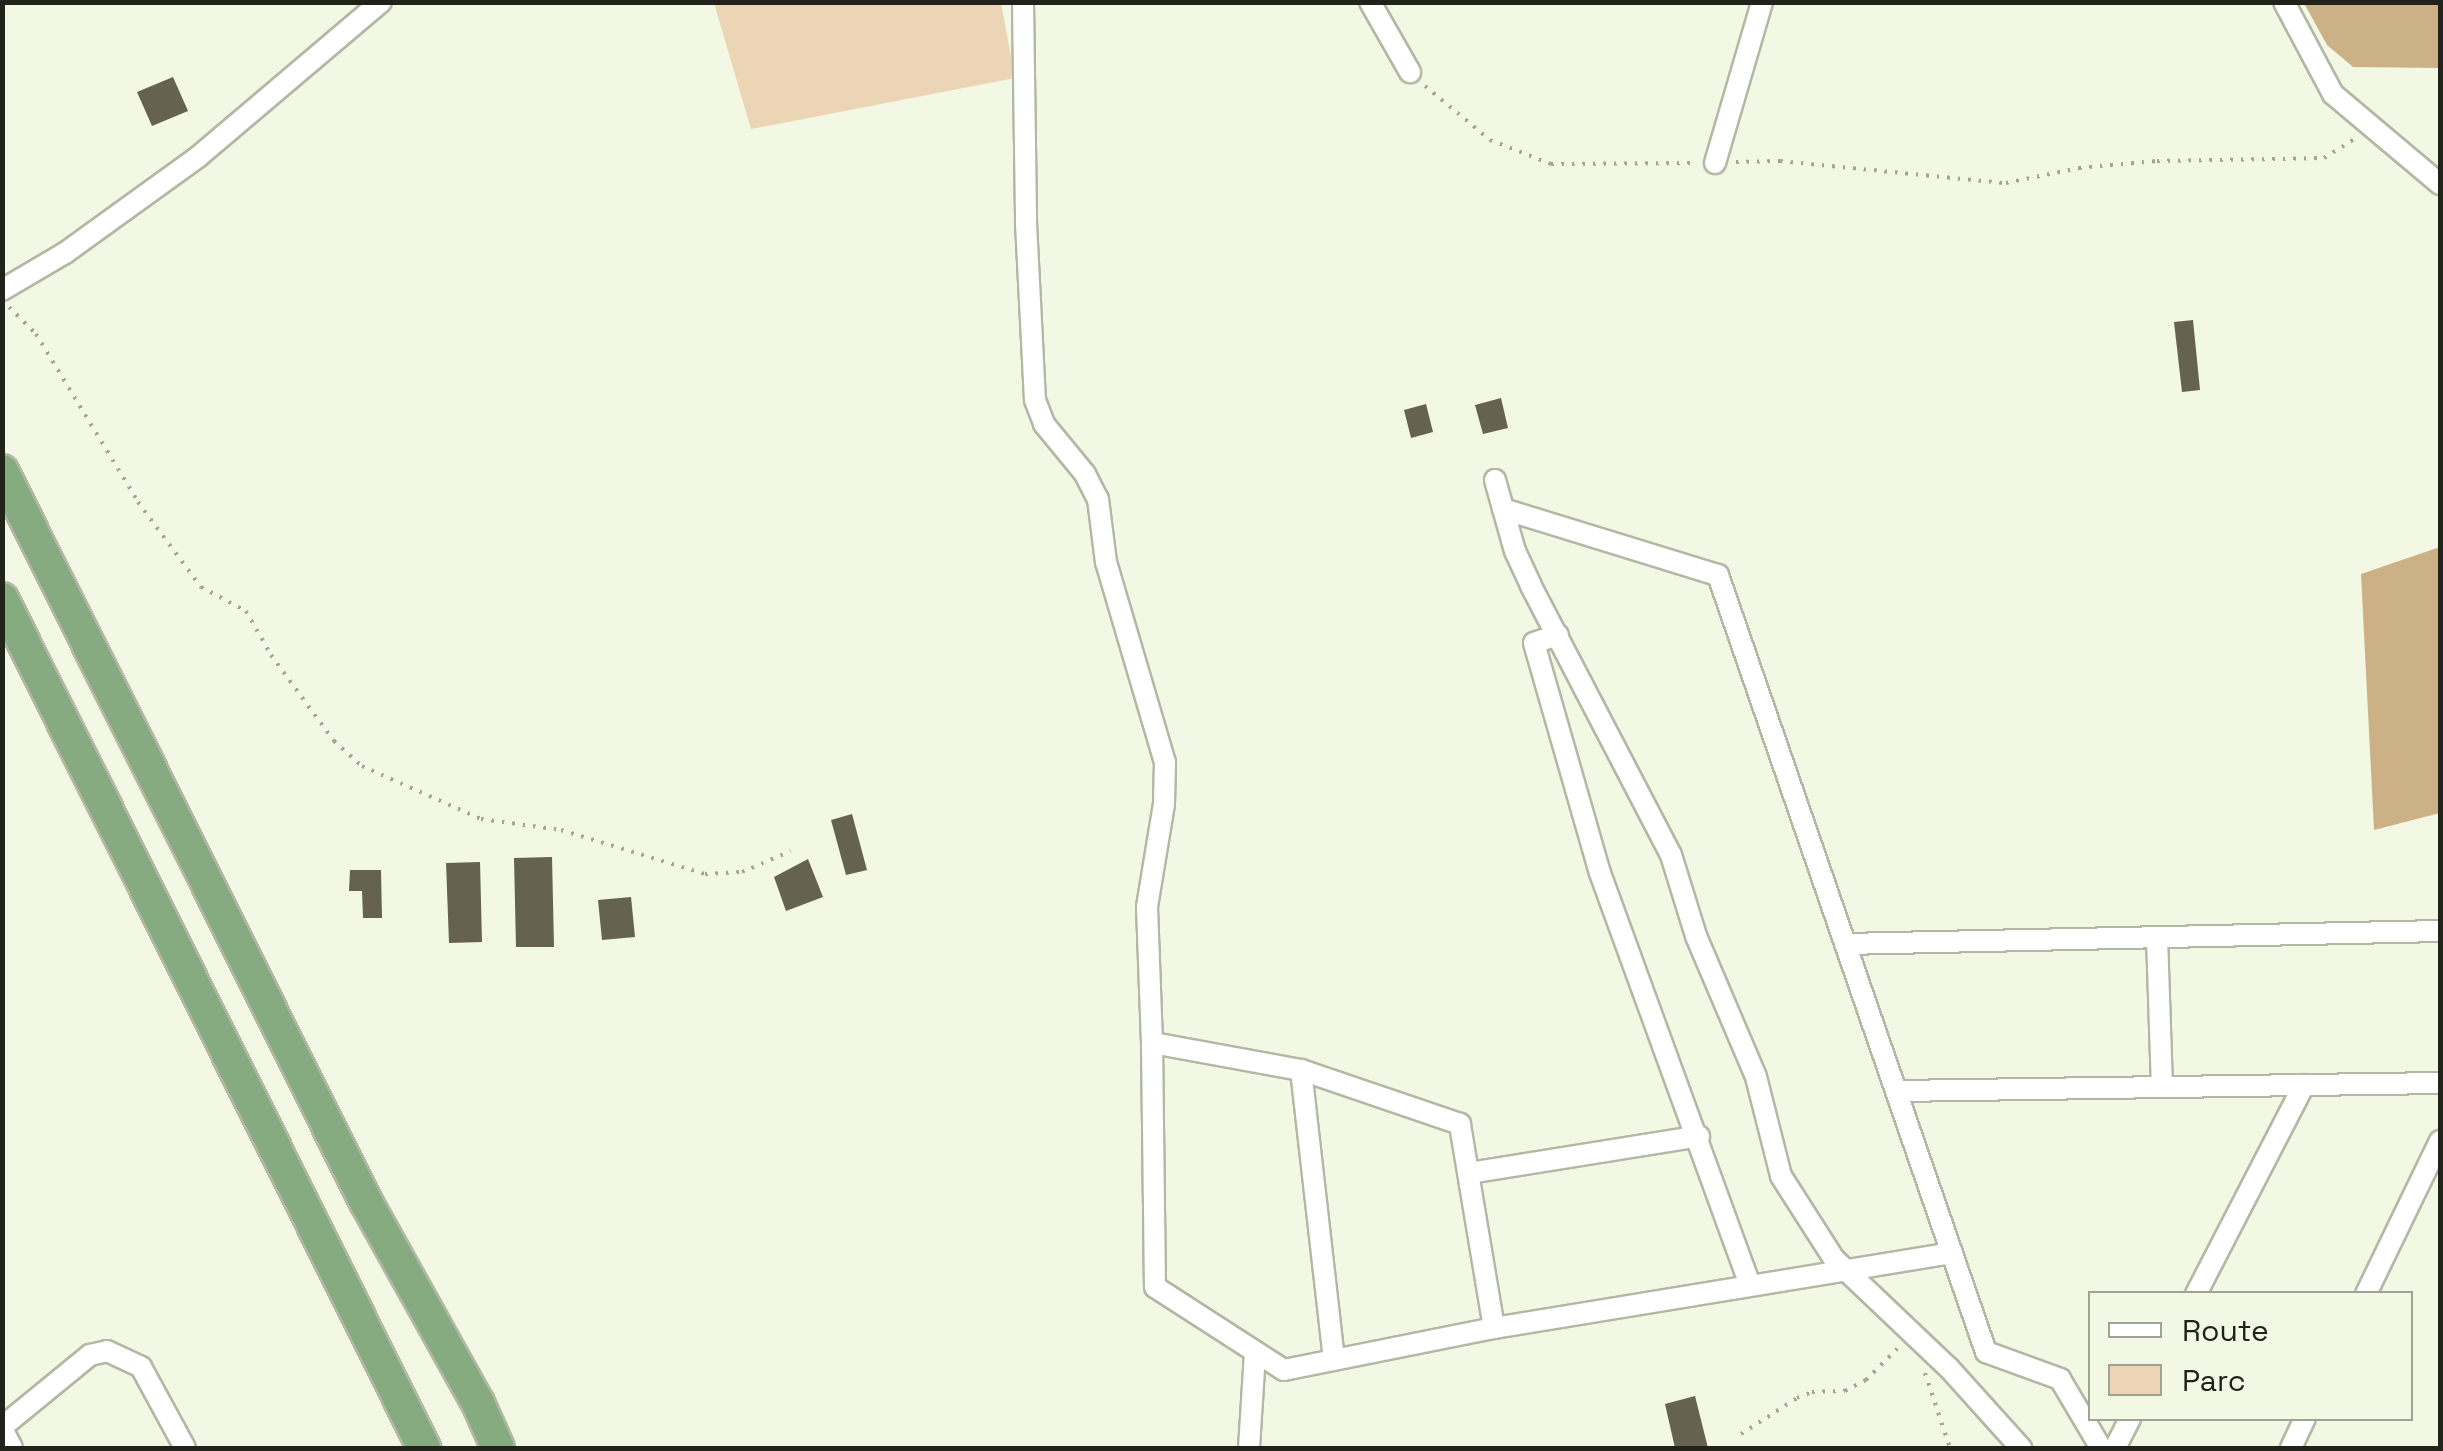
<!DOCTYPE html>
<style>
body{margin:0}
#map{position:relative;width:2443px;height:1451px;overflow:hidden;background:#f2f8e3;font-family:"Space Grotesk",sans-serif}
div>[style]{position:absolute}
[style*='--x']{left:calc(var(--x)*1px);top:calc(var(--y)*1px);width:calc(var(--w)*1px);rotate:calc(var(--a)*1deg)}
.green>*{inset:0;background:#ebd5b4}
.forest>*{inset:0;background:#ccb187}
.building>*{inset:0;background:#65624f}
.path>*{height:4px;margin-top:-2px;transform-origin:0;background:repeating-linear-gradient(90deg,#a1a595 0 2.5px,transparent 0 10.5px)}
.roads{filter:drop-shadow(2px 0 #b2b8a4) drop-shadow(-2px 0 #b2b8a4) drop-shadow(0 2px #b2b8a4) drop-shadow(0 -2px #b2b8a4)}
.minor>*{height:20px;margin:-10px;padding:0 10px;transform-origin:10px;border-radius:10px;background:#fff}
.trunk>*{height:32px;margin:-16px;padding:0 16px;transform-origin:16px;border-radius:16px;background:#86ab80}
span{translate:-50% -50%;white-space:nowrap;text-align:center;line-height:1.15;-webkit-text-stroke:10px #f2f8e3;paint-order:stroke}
.frame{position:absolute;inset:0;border:5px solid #21231b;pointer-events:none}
.legend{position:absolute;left:2088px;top:1291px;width:325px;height:130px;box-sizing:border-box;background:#f2f8e3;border:2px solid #9ea393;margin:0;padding:12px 18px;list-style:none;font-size:30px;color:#21231b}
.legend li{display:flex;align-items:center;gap:20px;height:50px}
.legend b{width:50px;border:2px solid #9ea393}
</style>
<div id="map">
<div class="green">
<i style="clip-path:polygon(714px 3px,1001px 3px,1015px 78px,751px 129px)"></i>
</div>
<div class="forest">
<i style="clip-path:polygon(2304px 3px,2440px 3px,2440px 68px,2353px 67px,2327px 45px)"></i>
<i style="clip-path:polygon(2440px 547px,2440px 813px,2374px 830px,2361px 574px)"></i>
</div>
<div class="building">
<i style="clip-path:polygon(173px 77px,188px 111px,152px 126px,137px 92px)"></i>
<i style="clip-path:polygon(2193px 320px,2200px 390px,2182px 392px,2174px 322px)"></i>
<i style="clip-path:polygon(1501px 398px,1508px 428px,1483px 434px,1475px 405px)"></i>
<i style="clip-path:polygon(1426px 404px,1433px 432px,1411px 438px,1404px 410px)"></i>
<i style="clip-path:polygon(852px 814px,867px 870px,846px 875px,831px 820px)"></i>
<i style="clip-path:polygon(552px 857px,554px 947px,516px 947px,514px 858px)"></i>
<i style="clip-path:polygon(808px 859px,823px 897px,786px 911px,774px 877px)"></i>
<i style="clip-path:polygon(480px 862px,482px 942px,449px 943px,446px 863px)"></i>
<i style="clip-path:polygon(350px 870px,381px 870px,382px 918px,363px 918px,362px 891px,349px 891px)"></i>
<i style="clip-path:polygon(631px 897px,635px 937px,602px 940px,598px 900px)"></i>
<i style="clip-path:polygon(1695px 1396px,1708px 1448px,1675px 1448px,1665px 1404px)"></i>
</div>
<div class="path">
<i style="--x:1425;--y:86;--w:85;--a:39.7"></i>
<i style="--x:1490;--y:140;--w:66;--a:21.5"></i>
<i style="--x:1551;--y:164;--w:145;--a:-0.4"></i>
<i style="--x:1736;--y:162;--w:44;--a:-1.3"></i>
<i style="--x:1780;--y:161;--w:227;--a:5.6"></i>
<i style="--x:2006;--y:183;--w:75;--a:-11.6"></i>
<i style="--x:2079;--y:168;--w:78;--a:-5.1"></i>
<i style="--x:2157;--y:161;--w:167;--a:-1"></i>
<i style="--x:2324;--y:158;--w:39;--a:-32"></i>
<i style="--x:9;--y:307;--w:38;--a:45"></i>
<i style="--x:36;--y:334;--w:197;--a:58.7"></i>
<i style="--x:138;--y:502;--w:106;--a:53.5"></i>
<i style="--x:201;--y:587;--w:51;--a:28.1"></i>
<i style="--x:246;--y:611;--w:51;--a:60.4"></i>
<i style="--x:271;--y:655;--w:107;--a:53.8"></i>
<i style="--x:334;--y:741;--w:38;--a:42"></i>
<i style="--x:362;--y:766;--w:130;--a:24"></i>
<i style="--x:481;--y:819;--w:81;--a:7.8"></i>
<i style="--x:561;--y:830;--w:151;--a:17"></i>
<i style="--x:705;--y:874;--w:37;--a:-3"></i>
<i style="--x:742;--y:872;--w:53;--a:-23.2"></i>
<i style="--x:1925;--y:1373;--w:79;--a:71.6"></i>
<i style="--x:1741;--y:1434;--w:67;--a:-32.7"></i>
<i style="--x:1797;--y:1398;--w:16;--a:-22"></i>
<i style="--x:1812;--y:1392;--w:33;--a:-2"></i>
<i style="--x:1845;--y:1391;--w:24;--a:-28"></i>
<i style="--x:1866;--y:1380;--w:45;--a:-45"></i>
</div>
<div class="roads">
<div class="minor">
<i style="--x:1023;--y:2;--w:221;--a:89.2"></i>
<i style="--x:1026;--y:223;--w:177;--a:87.1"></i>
<i style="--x:1035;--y:400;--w:26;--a:69"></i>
<i style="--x:1044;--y:424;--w:65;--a:50.6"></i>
<i style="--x:1085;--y:474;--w:28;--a:63"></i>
<i style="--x:1098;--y:499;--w:64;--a:82.8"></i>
<i style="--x:1106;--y:562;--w:209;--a:73.6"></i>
<i style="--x:1165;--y:762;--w:42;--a:91.4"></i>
<i style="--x:1164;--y:804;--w:104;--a:99.4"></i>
<i style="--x:1147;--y:907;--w:136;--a:87.9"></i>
<i style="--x:1370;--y:2;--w:81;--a:60.3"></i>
<i style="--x:2284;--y:2;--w:104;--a:62"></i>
<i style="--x:2333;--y:94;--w:140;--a:40.1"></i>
<i style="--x:1715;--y:163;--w:168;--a:-73.7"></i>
<i style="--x:2;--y:290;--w:73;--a:-30.4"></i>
<i style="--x:65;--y:253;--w:164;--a:-35.8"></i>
<i style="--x:198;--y:157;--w:240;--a:-40.3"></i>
<i style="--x:1495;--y:480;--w:74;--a:74.3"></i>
<i style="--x:1515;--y:551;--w:38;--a:65"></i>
<i style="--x:1531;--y:586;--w:303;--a:62.5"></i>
<i style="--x:1671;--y:855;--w:85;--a:72.8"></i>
<i style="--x:1696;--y:936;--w:153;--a:66.9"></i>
<i style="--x:1756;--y:1077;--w:102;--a:75.8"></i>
<i style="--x:1781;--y:1176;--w:98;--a:57.4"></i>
<i style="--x:1834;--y:1259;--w:158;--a:43.5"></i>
<i style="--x:1949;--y:1368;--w:108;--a:48"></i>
<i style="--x:1503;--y:509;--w:225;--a:17.1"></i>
<i style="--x:1718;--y:575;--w:822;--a:70.97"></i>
<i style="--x:1986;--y:1352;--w:79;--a:20"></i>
<i style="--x:2060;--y:1379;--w:80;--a:59.3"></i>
<i style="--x:1558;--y:635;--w:25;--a:162"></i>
<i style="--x:1534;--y:643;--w:239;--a:74"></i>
<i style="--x:1600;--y:873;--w:439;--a:70"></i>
<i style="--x:2157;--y:937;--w:150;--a:88.1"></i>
<i style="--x:1845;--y:944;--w:595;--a:-1.25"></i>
<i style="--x:1301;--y:1070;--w:291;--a:83.5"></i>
<i style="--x:1896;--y:1091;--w:544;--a:-0.84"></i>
<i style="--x:1469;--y:1173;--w:233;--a:-9.1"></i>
<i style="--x:2196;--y:1294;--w:235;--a:-62.7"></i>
<i style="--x:2366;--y:1294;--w:170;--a:-64.2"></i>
<i style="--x:1494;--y:1328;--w:207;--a:-99.5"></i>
<i style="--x:1460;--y:1124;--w:168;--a:-161.2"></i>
<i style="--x:1301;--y:1070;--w:151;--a:-169.7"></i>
<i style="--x:1152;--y:1043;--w:244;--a:89.3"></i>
<i style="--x:1155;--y:1287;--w:153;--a:32.8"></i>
<i style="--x:1284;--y:1370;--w:214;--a:-11.3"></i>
<i style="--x:1494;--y:1328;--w:464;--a:-9.3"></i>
<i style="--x:2;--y:1427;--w:114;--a:-39.3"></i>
<i style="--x:90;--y:1355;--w:17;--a:-13"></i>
<i style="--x:107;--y:1351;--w:38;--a:25"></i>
<i style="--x:141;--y:1367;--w:92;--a:61.5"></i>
<i style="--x:2;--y:1429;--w:21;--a:62"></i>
<i style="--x:1249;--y:1448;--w:96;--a:-86.4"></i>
<i style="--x:2115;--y:1448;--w:34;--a:-63"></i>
<i style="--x:2291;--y:1448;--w:33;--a:-65"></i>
</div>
<div class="trunk">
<i style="--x:2;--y:471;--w:817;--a:63.53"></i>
<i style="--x:366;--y:1202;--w:230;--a:60.9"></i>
<i style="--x:478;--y:1403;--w:49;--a:66"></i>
<i style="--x:2;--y:599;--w:948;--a:63.57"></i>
</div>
</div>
<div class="frame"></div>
<ul class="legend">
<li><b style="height:12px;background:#fff"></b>Route</li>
<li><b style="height:28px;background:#ebd5b4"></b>Parc</li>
</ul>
</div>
